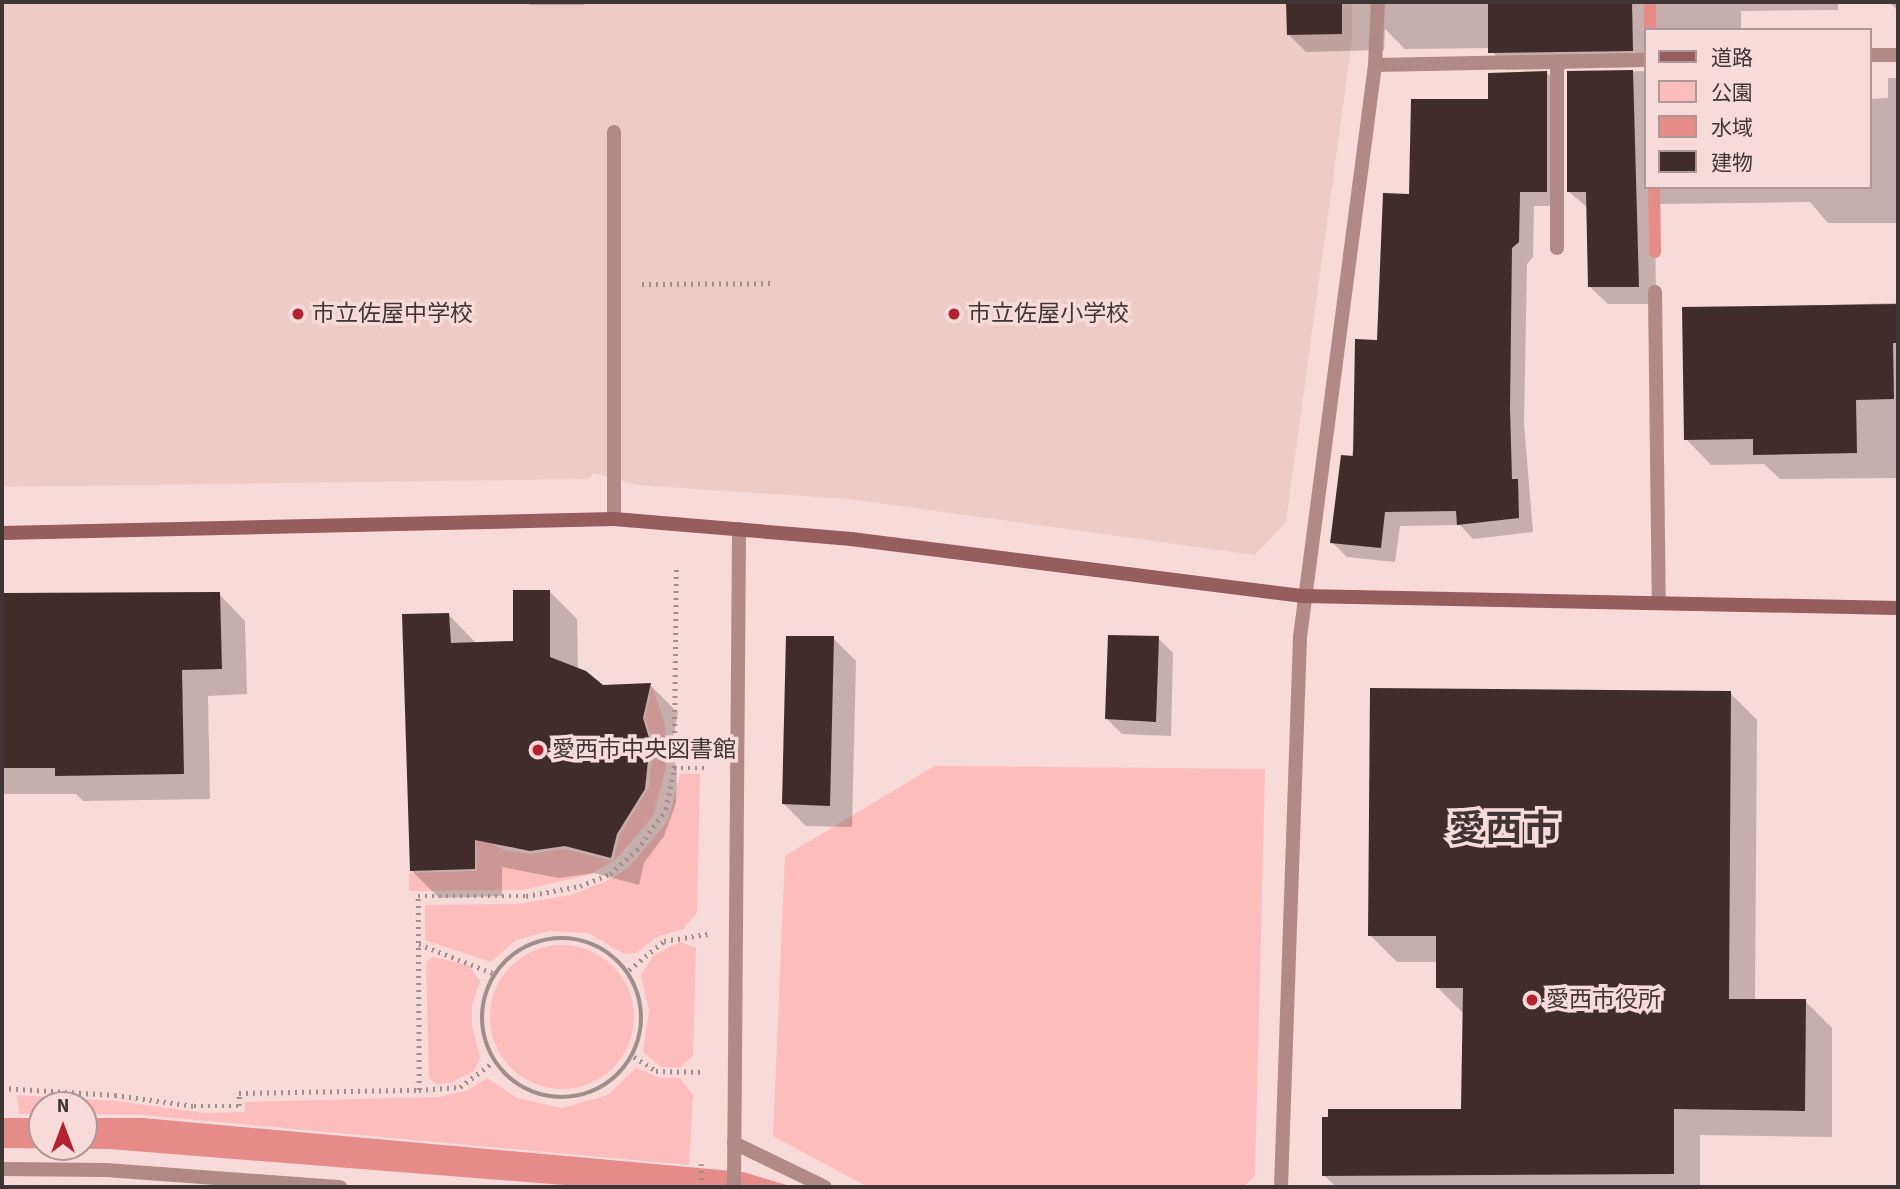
<!DOCTYPE html>
<meta charset="utf-8">
<style>
body{margin:0}
#map{position:relative;width:1900px;height:1189px;overflow:hidden;background:#f7dad9;font-family:"Source Sans 3","Noto Sans JP",sans-serif}
div>[style]{position:absolute}
[style*='--x']{left:calc(var(--x)*1px);top:calc(var(--y)*1px);width:calc(var(--w)*1px);rotate:calc(var(--a)*1deg)}
.built>*{inset:0;background:#efcbc8}
.green>*{inset:0;background:#fdbdba}
.round{border-radius:50%}
.water>*{inset:0;background:#e58c89}
.shadow>*{inset:0;background:#0003}
.stream>*{height:12px;margin:-6px;padding:0 6px;transform-origin:6px;border-radius:6px;background:#e58c89}
.building>*{inset:0;background:#412c2b}
.path>*{height:4.5px;margin-top:-2.25px;transform-origin:0;background:repeating-linear-gradient(90deg,#a18d8c 0 2px,transparent 0 7px)}
.path>.ring{margin:-2.25px;padding:0;box-sizing:content-box;background:none;border:4.5px solid #a18d8c;border-radius:50%}
.lane>*{height:14px;margin:-7px;padding:0 7px;transform-origin:7px;border-radius:7px;background:#b18986}
.street>*{height:14px;margin:-7px;padding:0 7px;transform-origin:7px;border-radius:7px;background:#b18986}
.secondary>*{height:14px;margin:-7px;padding:0 7px;transform-origin:7px;border-radius:7px;background:#955d5b}
.dots>*{width:19px;height:19px;translate:-50% -50%;box-sizing:border-box;border:4px solid #f7dad9;border-radius:50%}
span{translate:-50% -50%;white-space:nowrap;text-align:center;line-height:1.15;-webkit-text-stroke:7px #f7dad9;paint-order:stroke}
.poi-label{font-size:23px;color:#403535}
.left{translate:0 -50%;text-align:left}
.town-label{font-size:37px;color:#403535;font-weight:700}
.frame{position:absolute;inset:0;border:4px solid #403535;pointer-events:none}
.legend{position:absolute;left:1644px;top:28px;width:228px;height:161px;box-sizing:border-box;background:#f7dad9;border:2px solid #ae9897;margin:0;padding:9px 12px;list-style:none;font-size:21px;color:#403535}
.legend li{display:flex;align-items:center;gap:14px;height:35px}
.legend b{width:35px;border:2px solid #ae9897}
.north{position:absolute;left:28px;top:1091px;width:70px;height:70px;box-sizing:border-box;background:#f7dad9;border:2px solid #ae9897;border-radius:50%;rotate:0deg;font-size:19px;font-weight:700;line-height:28px;text-align:center;color:#403535}
.north::after{content:'';display:block;margin:auto;width:24px;height:32px;background:#b32230;clip-path:polygon(50% 0,100% 100%,50% 72%,0 100%)}
</style>
<div id="map">
<div class="built">
<i style="clip-path:polygon(2px 2px,1352px 2px,1352px 40px,1286px 522px,1255px 555px,849px 499px,637px 485px,594px 473px,588px 479px,2px 487px)"></i>
</div>
<div class="green">
<i style="clip-path:polygon(652px 686px,665px 724px,666px 768px,653px 816px,620px 855px,613px 861px,589px 875px,522px 890px,409px 891px,409px 873px,477px 871px,476px 836px,507px 851px,530px 854px,564px 849px,613px 861px,619px 836px,649px 787px,653px 743px,645px 718px)"></i>
<i style="clip-path:polygon(935px 766px,1265px 769px,1255px 1176px,1243px 1187px,868px 1187px,773px 1136px,785px 856px)"></i>
<i style="clip-path:polygon(680px 774px,700px 774px,697px 913px,683px 929px,657px 937px,636px 953px,624px 954px,588px 933px,550px 931px,516px 940px,491px 962px,425px 940px,425px 905px,518px 904px,571px 895px,613px 878px,629px 867px,668px 821px)"></i>
<i style="clip-path:polygon(680px 942px,696px 948px,693px 1056px,679px 1068px,661px 1067px,643px 1052px,649px 1010px,641px 975px,654px 955px)"></i>
<i class="round" style="left:490px;top:945px;width:144px;height:144px"></i>
<i style="clip-path:polygon(433px 957px,468px 965px,480px 981px,472px 1005px,472px 1026px,480px 1057px,474px 1071px,450px 1083px,437px 1084px,429px 1078px,426px 962px)"></i>
<i style="clip-path:polygon(636px 1068px,660px 1078px,680px 1078px,693px 1095px,689px 1165px,142px 1115px,84px 1114px,84px 1105px,42px 1105px,42px 1114px,19px 1114px,17px 1095px,116px 1101px,205px 1113px,245px 1112px,245px 1102px,439px 1097px,468px 1090px,487px 1078px,517px 1098px,562px 1108px,608px 1095px)"></i>
</div>
<div class="water">
<i style="clip-path:polygon(2px 1118px,42px 1118px,42px 1147px,84px 1147px,84px 1118px,143px 1118px,743px 1172px,793px 1187px,589px 1187px,109px 1149px,2px 1148px)"></i>
</div>
<div class="shadow">
<i style="clip-path:polygon(527px 2px,584px 2px,584px 5px,530px 5px)"></i>
<i style="clip-path:polygon(1288px 2px,1838px 2px,1838px 10px,1741px 11px,1741px 30px,1646px 30px,1646px 67px,1507px 70px,1490px 48px,1405px 49px,1385px 29px,1384px 50px,1306px 52px,1288px 34px)"></i>
<i style="clip-path:polygon(1889px 2px,1898px 2px,1898px 11px)"></i>
<i style="clip-path:polygon(1646px 71px,1646px 187px,1870px 187px,1870px 99px,1888px 98px,1888px 78px,1898px 78px,1898px 223px,1828px 223px,1810px 202px,1655px 204px,1656px 304px,1608px 304px,1590px 287px,1588px 208px,1568px 191px,1568px 73px)"></i>
<i style="clip-path:polygon(1547px 73px,1562px 88px,1562px 206px,1534px 206px,1533px 257px,1527px 264px,1524px 424px,1533px 532px,1473px 539px,1460px 525px,1400px 526px,1395px 562px,1347px 557px,1332px 542px,1411px 195px,1490px 101px)"></i>
<i style="clip-path:polygon(1898px 303px,1898px 478px,1780px 479px,1764px 464px,1711px 465px,1686px 439px,1684px 309px)"></i>
<i style="clip-path:polygon(549px 591px,577px 619px,578px 669px,603px 687px,650px 685px,678px 713px,671px 747px,677px 770px,676px 803px,664px 836px,644px 863px,639px 885px,594px 873px,559px 878px,502px 867px,502px 896px,439px 898px,411px 870px,449px 615px,477px 644px,515px 642px)"></i>
<i style="clip-path:polygon(219px 594px,245px 621px,247px 694px,208px 696px,210px 799px,83px 801px,76px 794px,2px 794px,2px 595px)"></i>
<i style="clip-path:polygon(833px 638px,856px 661px,852px 827px,806px 826px,784px 804px)"></i>
<i style="clip-path:polygon(1158px 638px,1173px 653px,1171px 736px,1122px 734px,1106px 718px)"></i>
<i style="clip-path:polygon(1730px 693px,1757px 720px,1755px 1001px,1805px 1001px,1832px 1028px,1832px 1137px,1700px 1135px,1700px 1187px,1336px 1187px,1324px 1175px,1463px 1111px,1464px 1014px,1437px 987px,1438px 962px,1397px 962px,1370px 935px)"></i>
</div>
<div class="stream">
<i style="--x:1650;--y:2;--w:28;--a:90"></i>
<i style="--x:1654;--y:187;--w:65;--a:89.1"></i>
</div>
<div class="building">
<i style="clip-path:polygon(1286px 2px,1342px 2px,1342px 34px,1287px 35px)"></i>
<i style="clip-path:polygon(1488px 2px,1632px 2px,1633px 51px,1488px 53px)"></i>
<i style="clip-path:polygon(1633px 70px,1639px 287px,1588px 287px,1586px 192px,1567px 192px,1567px 71px)"></i>
<i style="clip-path:polygon(1547px 71px,1547px 192px,1520px 192px,1519px 242px,1512px 248px,1510px 408px,1512px 479px,1518px 479px,1519px 518px,1457px 525px,1456px 511px,1385px 512px,1381px 548px,1330px 543px,1341px 455px,1353px 456px,1355px 339px,1377px 340px,1383px 193px,1409px 194px,1411px 99px,1488px 99px,1488px 73px)"></i>
<i style="clip-path:polygon(1898px 304px,1898px 343px,1893px 343px,1894px 399px,1856px 400px,1857px 453px,1753px 455px,1753px 439px,1684px 440px,1682px 307px)"></i>
<i style="clip-path:polygon(513px 590px,550px 590px,550px 657px,586px 671px,603px 685px,651px 683px,643px 718px,650px 741px,645px 789px,617px 834px,611px 858px,565px 846px,530px 851px,475px 840px,475px 869px,410px 871px,402px 614px,449px 613px,451px 643px,513px 641px)"></i>
<i style="clip-path:polygon(220px 592px,222px 669px,182px 670px,184px 774px,55px 776px,55px 768px,2px 768px,2px 593px)"></i>
<i style="clip-path:polygon(1108px 635px,1159px 636px,1156px 722px,1105px 719px)"></i>
<i style="clip-path:polygon(786px 636px,834px 636px,830px 806px,782px 804px)"></i>
<i style="clip-path:polygon(1370px 688px,1731px 691px,1729px 999px,1806px 999px,1805px 1111px,1674px 1109px,1674px 1174px,1322px 1176px,1322px 1117px,1328px 1117px,1328px 1109px,1461px 1109px,1463px 988px,1436px 988px,1436px 936px,1368px 936px)"></i>
</div>
<div class="path">
<i style="--x:642;--y:284;--w:128;--a:-0.4"></i>
<i style="--x:674;--y:768;--w:35;--a:0"></i>
<i class="ring" style="left:482px;top:938px;width:155.5px;height:155.5px"></i>
<i style="--x:419;--y:944;--w:82;--a:21.5"></i>
<i style="--x:629;--y:970;--w:45;--a:-39.6"></i>
<i style="--x:664;--y:941;--w:44;--a:-9.2"></i>
<i style="--x:634;--y:1057;--w:26;--a:32"></i>
<i style="--x:656;--y:1071;--w:48;--a:1.2"></i>
<i style="--x:2;--y:1088;--w:113;--a:3.5"></i>
<i style="--x:115;--y:1095;--w:80;--a:7.9"></i>
<i style="--x:194;--y:1106;--w:45;--a:0"></i>
<i style="--x:239;--y:1106;--w:13;--a:-90"></i>
<i style="--x:239;--y:1093;--w:180;--a:-1"></i>
<i style="--x:419;--y:1090;--w:194;--a:-90.3"></i>
<i style="--x:418;--y:896;--w:108;--a:0"></i>
<i style="--x:526;--y:896;--w:55;--a:-10.5"></i>
<i style="--x:580;--y:886;--w:32;--a:-22"></i>
<i style="--x:610;--y:874;--w:36;--a:-42"></i>
<i style="--x:637;--y:850;--w:50;--a:-54.7"></i>
<i style="--x:666;--y:809;--w:42;--a:-79"></i>
<i style="--x:674;--y:768;--w:203;--a:-89.4"></i>
<i style="--x:419;--y:1090;--w:41;--a:-4.2"></i>
<i style="--x:460;--y:1087;--w:41;--a:-37.1"></i>
<i style="--x:701;--y:1187;--w:23;--a:-90"></i>
</div>
<div class="lane">
<i style="--x:1557;--y:62;--w:186;--a:90"></i>
<i style="--x:614;--y:132;--w:387;--a:90"></i>
<i style="--x:1655;--y:292;--w:311;--a:89.3"></i>
</div>
<div class="street">
<i style="--x:1870;--y:55;--w:28;--a:0"></i>
<i style="--x:1375;--y:65;--w:271;--a:-1.1"></i>
<i style="--x:734;--y:1143;--w:101;--a:25.8"></i>
<i style="--x:2;--y:1169;--w:104;--a:0.6"></i>
<i style="--x:106;--y:1170;--w:235;--a:4.2"></i>
<i style="--x:734;--y:1187;--w:658;--a:-89.56"></i>
<i style="--x:1281;--y:1187;--w:550;--a:-88.02"></i>
<i style="--x:1300;--y:637;--w:577;--a:-82.53"></i>
<i style="--x:1375;--y:65;--w:63;--a:-87.3"></i>
</div>
<div class="secondary">
<i style="--x:2;--y:533;--w:612;--a:-1.31"></i>
<i style="--x:614;--y:519;--w:238;--a:4.8"></i>
<i style="--x:851;--y:539;--w:456;--a:7.2"></i>
<i style="--x:1303;--y:596;--w:595;--a:1.16"></i>
</div>
<div class="dots">
<i style="left:298px;top:314px;background:#b32230"></i>
<i style="left:954px;top:314px;background:#b32230"></i>
<i style="left:538px;top:750px;background:#b32230"></i>
<i style="left:1532px;top:1000px;background:#b32230"></i>
</div>
<div class="poi-label">
<span class="left" style="left:312px;top:314px">市立佐屋中学校</span>
<span class="left" style="left:968px;top:314px">市立佐屋小学校</span>
<span class="left" style="left:552px;top:750px">愛西市中央図書館</span>
<span class="left" style="left:1546px;top:1000px">愛西市役所</span>
</div>
<div class="town-label">
<span style="left:1504px;top:830px">愛西市</span>
</div>
<div class="frame"></div>
<ul class="legend">
<li><b style="height:9px;background:#955d5b"></b>道路</li>
<li><b style="height:19px;background:#fdbdba"></b>公園</li>
<li><b style="height:19px;background:#e58c89"></b>水域</li>
<li><b style="height:19px;background:#412c2b"></b>建物</li>
</ul>
<div class="north">N</div>
</div>
